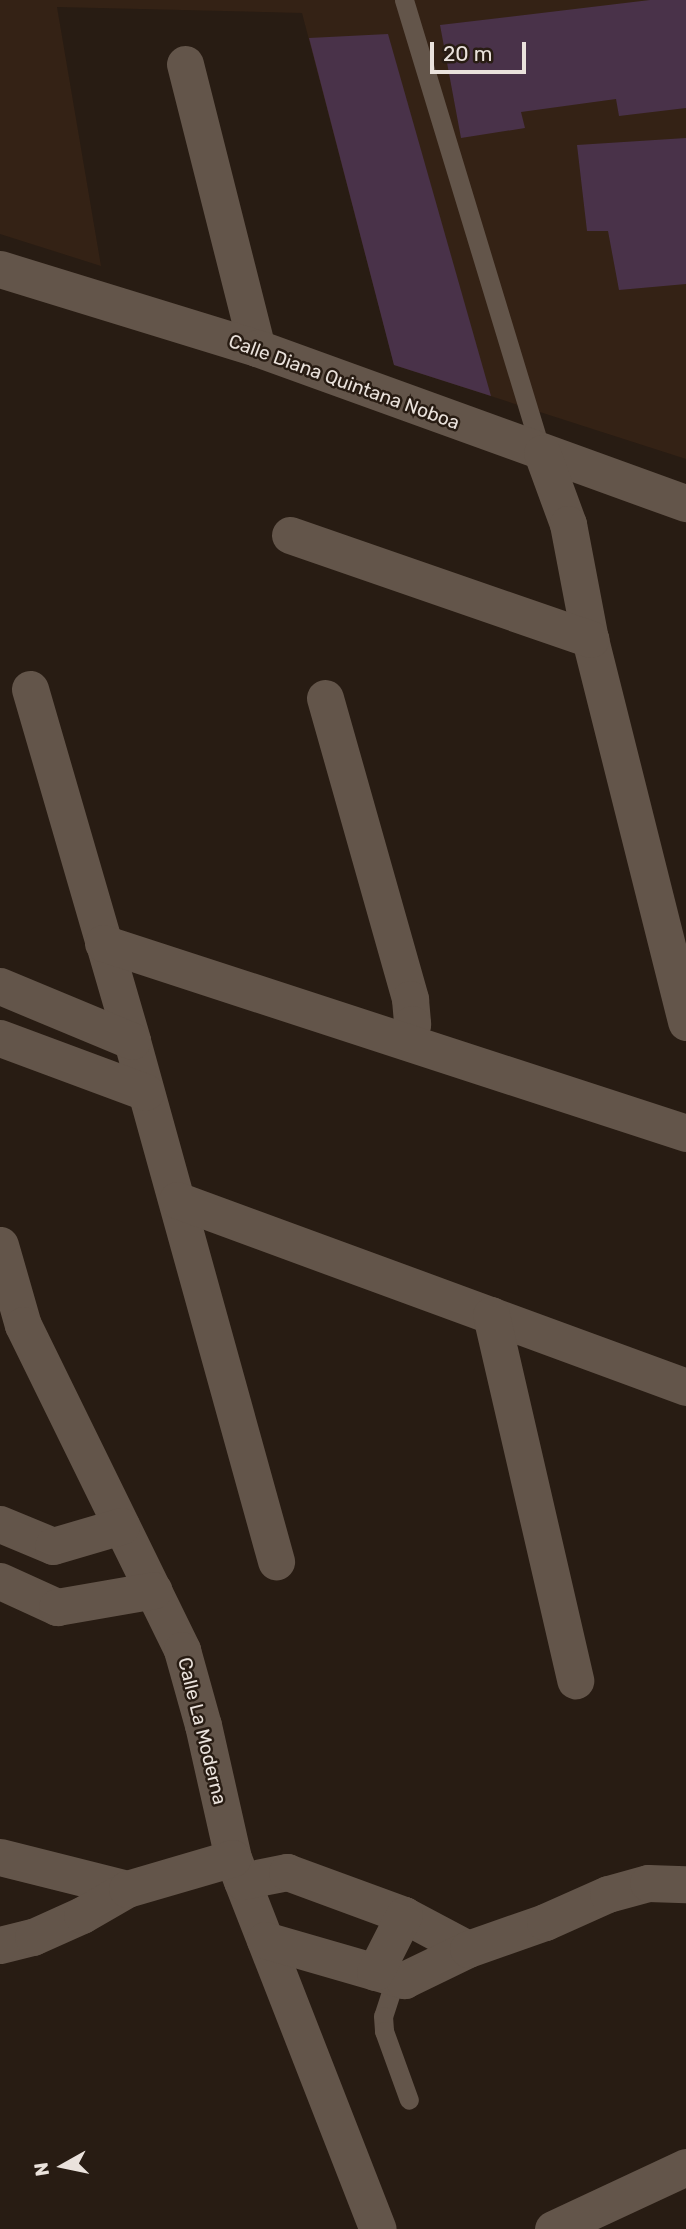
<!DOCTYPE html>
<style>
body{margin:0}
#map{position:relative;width:686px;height:2229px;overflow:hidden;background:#281c13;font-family:Rubik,sans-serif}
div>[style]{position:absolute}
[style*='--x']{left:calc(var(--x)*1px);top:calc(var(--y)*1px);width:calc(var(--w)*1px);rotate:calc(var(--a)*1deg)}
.built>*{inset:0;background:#342215}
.building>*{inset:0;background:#493249}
.service>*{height:19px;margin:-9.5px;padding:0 9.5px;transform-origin:9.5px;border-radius:9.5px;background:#63554a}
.minor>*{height:37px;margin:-18.5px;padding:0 18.5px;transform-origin:18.5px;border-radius:18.5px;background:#63554a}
span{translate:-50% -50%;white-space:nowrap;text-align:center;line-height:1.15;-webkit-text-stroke:5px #281c13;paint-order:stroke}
.street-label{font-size:19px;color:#eae2dc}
.north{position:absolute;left:28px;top:2131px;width:70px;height:70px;-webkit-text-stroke:5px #281c13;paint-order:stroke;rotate:261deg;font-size:19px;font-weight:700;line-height:28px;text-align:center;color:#eae2dc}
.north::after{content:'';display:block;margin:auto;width:24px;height:32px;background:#eae2dc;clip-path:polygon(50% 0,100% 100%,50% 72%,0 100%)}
.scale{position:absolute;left:430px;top:42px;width:96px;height:32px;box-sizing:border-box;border:4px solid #eae2dc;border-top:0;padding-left:9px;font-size:21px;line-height:24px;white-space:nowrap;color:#eae2dc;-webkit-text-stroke:5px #281c13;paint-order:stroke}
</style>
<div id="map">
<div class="built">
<i style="clip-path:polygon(0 0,686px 0,686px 459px,394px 365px,302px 13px,57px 7px,101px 266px,0 234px)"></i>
</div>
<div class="building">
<i style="clip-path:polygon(650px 0,686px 0,686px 108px,619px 116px,616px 99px,521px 112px,525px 128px,461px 138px,440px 25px)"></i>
<i style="clip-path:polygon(388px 34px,491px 396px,394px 365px,309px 38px)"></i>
<i style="clip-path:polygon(686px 138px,686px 284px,619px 290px,608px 231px,587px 231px,577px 145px)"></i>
</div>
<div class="service">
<i style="--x:404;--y:0;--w:474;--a:73.1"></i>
<i style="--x:404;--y:1980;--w:8;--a:157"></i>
<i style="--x:397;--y:1983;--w:11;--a:124"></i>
<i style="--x:391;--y:1992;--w:25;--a:108"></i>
<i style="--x:383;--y:2016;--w:15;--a:86"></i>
<i style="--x:384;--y:2031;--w:73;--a:70.1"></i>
</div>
<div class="minor">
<i style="--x:185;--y:64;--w:293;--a:75.8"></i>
<i style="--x:0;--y:269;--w:269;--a:17.1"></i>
<i style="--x:257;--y:348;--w:456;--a:19.9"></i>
<i style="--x:542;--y:453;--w:76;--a:69.9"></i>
<i style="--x:568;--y:524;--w:117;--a:79.2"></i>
<i style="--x:590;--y:639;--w:395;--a:75.9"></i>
<i style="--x:290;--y:535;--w:318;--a:19.1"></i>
<i style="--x:30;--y:689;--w:366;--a:73.8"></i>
<i style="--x:132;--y:1041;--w:540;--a:74.52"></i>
<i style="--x:325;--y:698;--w:313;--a:74.2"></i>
<i style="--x:410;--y:999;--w:25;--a:85"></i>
<i style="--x:412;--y:1024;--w:17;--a:103"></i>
<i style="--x:103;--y:943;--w:613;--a:18.05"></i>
<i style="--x:0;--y:986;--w:143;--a:22.6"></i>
<i style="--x:0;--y:1038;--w:155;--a:20.4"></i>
<i style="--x:177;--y:1200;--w:542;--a:20.17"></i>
<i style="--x:0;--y:1245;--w:83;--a:74"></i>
<i style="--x:23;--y:1325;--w:362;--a:63.9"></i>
<i style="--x:182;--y:1650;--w:78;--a:74.4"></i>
<i style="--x:203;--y:1725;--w:136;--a:77.3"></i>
<i style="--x:233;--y:1858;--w:398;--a:68.7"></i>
<i style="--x:491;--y:1315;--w:375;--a:77"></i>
<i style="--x:0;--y:1524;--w:57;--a:22.5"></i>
<i style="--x:53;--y:1546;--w:71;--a:-16.4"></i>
<i style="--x:0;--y:1581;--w:63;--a:24.5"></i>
<i style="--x:57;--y:1607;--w:98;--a:-9.9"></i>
<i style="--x:0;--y:1857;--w:131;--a:14.1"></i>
<i style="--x:242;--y:1881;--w:46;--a:-11.3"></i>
<i style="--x:287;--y:1872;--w:125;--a:20.2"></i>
<i style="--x:404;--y:1915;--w:72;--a:28"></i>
<i style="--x:265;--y:1940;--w:145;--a:16.1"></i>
<i style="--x:404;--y:1980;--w:71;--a:-25.8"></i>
<i style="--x:468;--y:1949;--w:82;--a:-19.3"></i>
<i style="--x:545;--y:1922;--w:69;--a:-24"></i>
<i style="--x:608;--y:1894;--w:41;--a:-15.4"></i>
<i style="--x:648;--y:1883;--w:38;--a:2"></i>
<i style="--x:0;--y:1945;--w:34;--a:-14"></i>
<i style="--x:33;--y:1937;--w:54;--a:-24.2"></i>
<i style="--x:82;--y:1915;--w:52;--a:-30"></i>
<i style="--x:127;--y:1889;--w:110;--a:-16.3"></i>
<i style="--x:375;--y:1972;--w:64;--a:-63"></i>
<i style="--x:553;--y:2229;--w:147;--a:-25"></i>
</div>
<div class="street-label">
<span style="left:344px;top:382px;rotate:20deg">Calle Diana Quintana Noboa</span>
<span style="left:202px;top:1731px;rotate:76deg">Calle La Moderna</span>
</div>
<div class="north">N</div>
<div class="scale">20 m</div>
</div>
